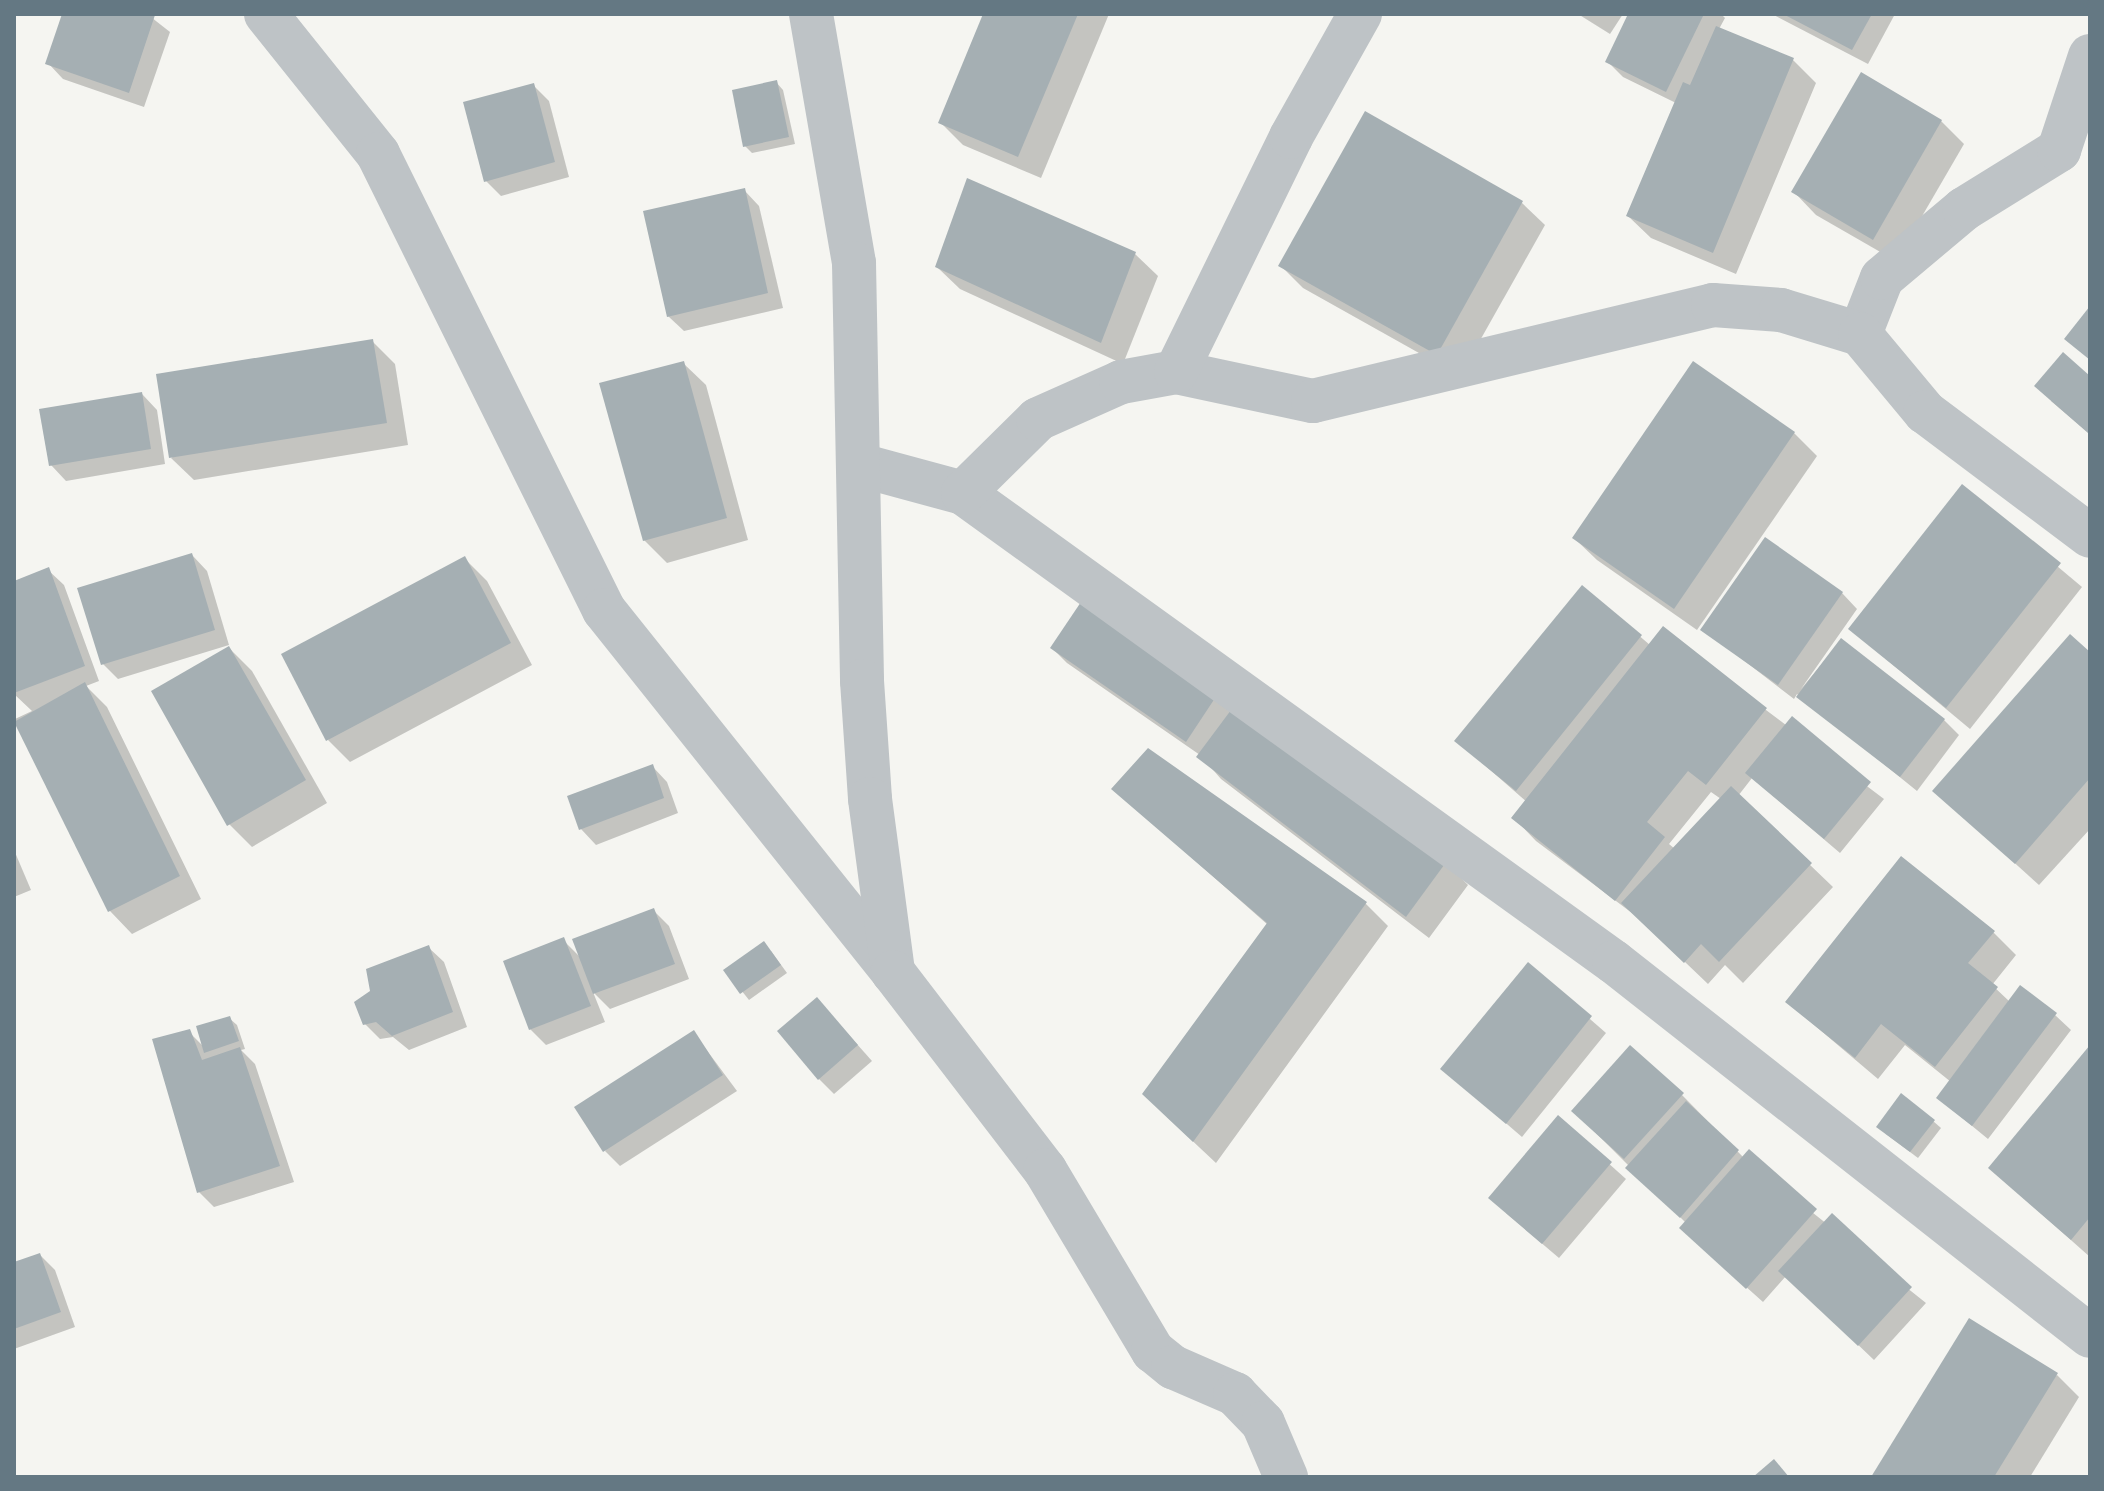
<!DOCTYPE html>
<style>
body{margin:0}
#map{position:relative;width:2104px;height:1491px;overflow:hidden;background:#f5f5f1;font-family:"Alegreya Sans",sans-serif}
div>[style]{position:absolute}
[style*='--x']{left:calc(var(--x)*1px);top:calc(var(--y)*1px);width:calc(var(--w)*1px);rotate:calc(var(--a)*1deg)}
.shadow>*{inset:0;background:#0003}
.building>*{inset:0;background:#a5afb3}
.minor>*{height:44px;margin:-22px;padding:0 22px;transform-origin:22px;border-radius:22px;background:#bec3c6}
.tertiary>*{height:44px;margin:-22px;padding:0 22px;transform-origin:22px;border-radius:22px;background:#bec3c6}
span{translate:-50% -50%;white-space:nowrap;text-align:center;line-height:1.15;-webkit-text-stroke:8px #fff;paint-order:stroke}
.frame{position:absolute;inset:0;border:16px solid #647883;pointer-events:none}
</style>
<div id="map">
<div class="shadow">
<i style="clip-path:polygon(64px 14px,147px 14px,170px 32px,144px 107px,63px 79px,48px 63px)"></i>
<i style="clip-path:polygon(985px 14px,1109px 14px,1041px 178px,963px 145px,940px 122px)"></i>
<i style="clip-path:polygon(1578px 14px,1623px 14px,1610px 34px)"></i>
<i style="clip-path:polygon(1630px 14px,1721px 14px,1725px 18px,1719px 29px,1793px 60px,1816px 83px,1736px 274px,1651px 238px,1628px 216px,1676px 103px,1623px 77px,1607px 61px)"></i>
<i style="clip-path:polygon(1772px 14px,1895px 14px,1868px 64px)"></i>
<i style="clip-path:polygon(776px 82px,783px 90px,795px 144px,752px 153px,745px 146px)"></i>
<i style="clip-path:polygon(534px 86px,549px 101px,569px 177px,501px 196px,486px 181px)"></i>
<i style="clip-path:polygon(1941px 121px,1964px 144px,1896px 261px,1816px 215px,1794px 192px)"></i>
<i style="clip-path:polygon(744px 190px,759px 206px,783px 308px,684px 331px,668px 316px)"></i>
<i style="clip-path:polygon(1522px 203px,1545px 225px,1460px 376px,1303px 288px,1281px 266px)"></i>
<i style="clip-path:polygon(1135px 254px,1158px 276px,1123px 364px,960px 289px,937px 267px)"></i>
<i style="clip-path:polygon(373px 342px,395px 364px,408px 445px,194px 480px,171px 458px)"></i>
<i style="clip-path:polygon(2063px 355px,2090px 379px,2090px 434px,2051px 401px)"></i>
<i style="clip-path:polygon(683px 363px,706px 385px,748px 540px,667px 563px,644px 540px)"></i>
<i style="clip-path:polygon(1694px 363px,1794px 433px,1817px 456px,1697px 630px,1597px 560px,1574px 538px)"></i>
<i style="clip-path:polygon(142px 394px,157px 410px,165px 464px,66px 481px,51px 465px)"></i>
<i style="clip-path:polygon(1962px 486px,2082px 587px,1970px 729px,1850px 629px)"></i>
<i style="clip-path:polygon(192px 555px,207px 571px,229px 645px,118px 679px,103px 664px)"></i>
<i style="clip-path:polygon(465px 559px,487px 581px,532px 665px,350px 762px,328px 740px)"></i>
<i style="clip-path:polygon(48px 570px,64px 585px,99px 681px,86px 686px,107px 707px,201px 899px,132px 934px,110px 911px,15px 719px,32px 711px,14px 694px,14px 583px)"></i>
<i style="clip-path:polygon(evenodd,1582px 587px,1650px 645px,1766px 710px,1884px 799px,1840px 853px,1752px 778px,1738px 796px,1833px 887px,1743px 983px,1725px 965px,1708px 984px,1640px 919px,1536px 841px,1514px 818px,1527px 802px,1457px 741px,1582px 587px,1711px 792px,1721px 799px,1675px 849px,1669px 844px,1711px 792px)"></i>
<i style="clip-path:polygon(1842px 593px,1857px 609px,1801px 689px,1841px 641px,1944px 720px,1959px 735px,1917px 791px,1797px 694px,1794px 699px,1703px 629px)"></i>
<i style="clip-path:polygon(1086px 599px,1446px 863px,1468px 885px,1429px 938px,1221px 779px,1200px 755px,1067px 663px,1052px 648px)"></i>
<i style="clip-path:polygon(229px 648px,252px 671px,327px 803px,252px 847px,229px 824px)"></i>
<i style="clip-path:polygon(2090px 655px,2090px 829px,2039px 885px,1935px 791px)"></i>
<i style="clip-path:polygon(652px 766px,667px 782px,678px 813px,596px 845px,581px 829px,569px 798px)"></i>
<i style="clip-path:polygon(1114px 789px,1365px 903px,1388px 926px,1216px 1163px,1167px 1117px,1268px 925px)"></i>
<i style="clip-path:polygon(14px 850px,31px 890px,14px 897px)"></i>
<i style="clip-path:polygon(653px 910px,669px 926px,689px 979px,610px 1009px,593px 992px,605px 1022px,546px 1045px,530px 1029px,563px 940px,581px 958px)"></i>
<i style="clip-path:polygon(1993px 932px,2016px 955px,1992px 985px,2010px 1002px,2055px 1015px,2071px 1030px,1988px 1139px,1938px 1098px,1951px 1082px,1905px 1045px,1878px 1079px,1787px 1002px)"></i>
<i style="clip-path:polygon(428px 947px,444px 962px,467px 1027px,409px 1050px,393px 1037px,380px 1039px,364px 1023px)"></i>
<i style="clip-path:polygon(771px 951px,787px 973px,749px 1000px,726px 971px)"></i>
<i style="clip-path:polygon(1528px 965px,1606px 1033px,1522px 1137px,1443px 1069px)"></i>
<i style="clip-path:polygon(817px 999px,872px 1061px,834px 1094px,819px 1079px)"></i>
<i style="clip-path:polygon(229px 1018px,237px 1025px,245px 1049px,241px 1050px,255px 1064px,294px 1182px,214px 1207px,199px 1192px,189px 1032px,204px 1047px)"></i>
<i style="clip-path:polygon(694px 1033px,737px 1091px,620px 1166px,605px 1151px)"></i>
<i style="clip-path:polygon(2090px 1048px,2090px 1257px,1990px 1168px)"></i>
<i style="clip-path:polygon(1682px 1095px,1744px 1158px,1926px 1303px,1874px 1360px,1786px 1276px,1763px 1302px,1697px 1243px,1686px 1223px,1589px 1126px)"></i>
<i style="clip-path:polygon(1558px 1118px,1626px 1179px,1559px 1258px,1506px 1213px)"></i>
<i style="clip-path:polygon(1933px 1121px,1941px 1128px,1918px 1158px,1886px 1134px)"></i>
<i style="clip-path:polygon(40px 1255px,55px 1270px,75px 1327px,14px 1349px,14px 1265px)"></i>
<i style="clip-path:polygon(2057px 1375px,2079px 1397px,2030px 1477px,1873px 1477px)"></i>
</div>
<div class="building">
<i style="clip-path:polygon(62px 14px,155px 15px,129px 93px,45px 64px)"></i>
<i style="clip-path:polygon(983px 14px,1078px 14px,1018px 157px,938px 123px)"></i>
<i style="clip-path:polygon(1628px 14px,1704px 14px,1666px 92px,1605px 62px)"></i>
<i style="clip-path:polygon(1783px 14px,1872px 14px,1852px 50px)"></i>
<i style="clip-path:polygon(1716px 26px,1794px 58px,1713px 253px,1626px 216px,1683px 82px,1690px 85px)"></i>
<i style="clip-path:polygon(1861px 72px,1942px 120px,1873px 240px,1791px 192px)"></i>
<i style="clip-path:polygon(777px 80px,789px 137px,743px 147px,732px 90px)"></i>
<i style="clip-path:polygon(534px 83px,555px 162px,484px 182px,463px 102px)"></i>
<i style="clip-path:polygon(1365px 111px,1523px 201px,1437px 355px,1278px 266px)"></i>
<i style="clip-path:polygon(967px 178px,1136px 252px,1101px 343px,935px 267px)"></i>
<i style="clip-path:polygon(745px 188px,768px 293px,667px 317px,643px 211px)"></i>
<i style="clip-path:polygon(2090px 306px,2090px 360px,2064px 339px)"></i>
<i style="clip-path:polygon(373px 339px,387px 423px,169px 458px,156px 374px)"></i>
<i style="clip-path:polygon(2063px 352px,2090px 376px,2088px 433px,2034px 386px)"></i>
<i style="clip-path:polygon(684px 361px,727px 518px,643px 541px,599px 383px)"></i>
<i style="clip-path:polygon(1693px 361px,1795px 432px,1674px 609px,1572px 538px)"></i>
<i style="clip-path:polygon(142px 392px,151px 449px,49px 466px,39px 409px)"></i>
<i style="clip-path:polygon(1962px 484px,2061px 563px,1946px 708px,1848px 629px)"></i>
<i style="clip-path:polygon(1765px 537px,1843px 592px,1778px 685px,1700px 630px)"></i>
<i style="clip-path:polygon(192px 553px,215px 630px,101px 665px,77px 588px)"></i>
<i style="clip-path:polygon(465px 556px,511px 643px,326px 741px,281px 654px)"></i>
<i style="clip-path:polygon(49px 567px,85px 666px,14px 693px,14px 581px)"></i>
<i style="clip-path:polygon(1582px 585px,1642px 635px,1516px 791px,1454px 741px)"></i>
<i style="clip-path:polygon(1085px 596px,1221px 689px,1186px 742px,1050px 648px)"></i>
<i style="clip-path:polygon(1663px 626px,1767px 708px,1706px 785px,1688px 771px,1647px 822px,1665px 837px,1615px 901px,1511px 818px)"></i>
<i style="clip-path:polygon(2070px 634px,2090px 652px,2090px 778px,2015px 864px,1932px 791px)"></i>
<i style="clip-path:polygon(1841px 638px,1945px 719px,1900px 777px,1796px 697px)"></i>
<i style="clip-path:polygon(229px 646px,306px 780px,227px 826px,151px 691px)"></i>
<i style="clip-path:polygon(85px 682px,180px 876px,108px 912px,14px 722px)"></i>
<i style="clip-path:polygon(1237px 702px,1447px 861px,1406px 917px,1196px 757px)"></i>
<i style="clip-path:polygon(1792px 716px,1871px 782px,1824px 839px,1745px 773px)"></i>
<i style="clip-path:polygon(1148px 748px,1367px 902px,1193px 1142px,1142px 1094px,1267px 923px,1111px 789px)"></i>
<i style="clip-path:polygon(653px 764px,664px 798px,579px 830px,567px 796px)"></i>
<i style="clip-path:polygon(1731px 786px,1812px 863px,1719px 962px,1701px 944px,1684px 963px,1621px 903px)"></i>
<i style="clip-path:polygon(1901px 856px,1995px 931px,1968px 963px,1998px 987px,1935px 1067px,1881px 1024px,1855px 1058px,1785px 1002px)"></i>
<i style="clip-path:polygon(654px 908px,675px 964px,593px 994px,572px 939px)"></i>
<i style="clip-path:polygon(564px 937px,591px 1006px,529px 1030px,503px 961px)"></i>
<i style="clip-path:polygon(764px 941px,781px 965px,740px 994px,723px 970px)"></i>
<i style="clip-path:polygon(429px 945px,453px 1012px,392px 1036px,376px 1022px,363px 1025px,354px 1002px,370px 991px,366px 969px)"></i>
<i style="clip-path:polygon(1528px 962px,1592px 1016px,1506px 1124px,1440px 1069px)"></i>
<i style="clip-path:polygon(2020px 985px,2057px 1013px,1972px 1126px,1936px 1098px)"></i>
<i style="clip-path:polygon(817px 997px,858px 1045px,818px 1080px,777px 1031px)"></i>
<i style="clip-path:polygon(230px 1016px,239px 1041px,204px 1053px,196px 1026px)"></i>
<i style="clip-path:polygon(190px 1029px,202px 1060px,240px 1047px,280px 1166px,197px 1193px,152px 1039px)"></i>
<i style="clip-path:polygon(694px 1030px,723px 1075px,603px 1152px,574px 1107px)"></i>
<i style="clip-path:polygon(1630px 1045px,1684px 1093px,1624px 1159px,1571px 1111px)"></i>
<i style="clip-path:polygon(2090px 1045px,2090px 1217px,2071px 1240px,1988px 1168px)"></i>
<i style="clip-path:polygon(1901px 1093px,1935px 1120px,1910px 1152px,1876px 1127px)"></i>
<i style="clip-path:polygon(1686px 1101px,1739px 1150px,1680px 1218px,1625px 1168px)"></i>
<i style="clip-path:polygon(1558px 1115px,1612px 1162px,1542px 1244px,1488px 1198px)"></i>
<i style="clip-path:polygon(1749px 1149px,1817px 1209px,1746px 1289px,1679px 1228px)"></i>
<i style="clip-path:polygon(1832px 1213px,1912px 1287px,1858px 1346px,1778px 1271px)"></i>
<i style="clip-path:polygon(40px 1253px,61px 1312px,14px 1329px,14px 1262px)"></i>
<i style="clip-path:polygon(1969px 1318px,2058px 1373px,1994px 1477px,1871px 1477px)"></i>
<i style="clip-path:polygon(1774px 1459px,1789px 1477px,1753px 1477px)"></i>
</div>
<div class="minor">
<i style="--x:266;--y:14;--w:179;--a:51.3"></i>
<i style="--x:378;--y:154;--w:509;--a:63.64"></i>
<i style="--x:604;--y:610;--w:463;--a:51.4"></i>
<i style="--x:1860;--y:334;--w:60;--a:-68.6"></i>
<i style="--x:1882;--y:278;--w:107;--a:-40.1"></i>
<i style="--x:1964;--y:209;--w:112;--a:-31.8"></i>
<i style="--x:2059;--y:150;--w:99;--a:-71.7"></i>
<i style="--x:1176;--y:372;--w:140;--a:12"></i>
<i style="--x:1313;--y:401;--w:411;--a:-13.5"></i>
<i style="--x:1713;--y:305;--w:68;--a:4.2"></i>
<i style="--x:1781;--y:310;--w:83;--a:16.9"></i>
<i style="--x:1860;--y:334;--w:102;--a:50.2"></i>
<i style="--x:1925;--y:412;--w:206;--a:36.9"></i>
<i style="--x:860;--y:465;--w:107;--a:15.2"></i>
<i style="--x:963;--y:493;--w:802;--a:35.77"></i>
<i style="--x:1614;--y:962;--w:605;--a:38.16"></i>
<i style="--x:963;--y:493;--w:105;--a:-44.6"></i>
<i style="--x:1038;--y:419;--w:91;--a:-24"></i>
<i style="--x:1121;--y:382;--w:56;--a:-10.3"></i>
<i style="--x:1176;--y:372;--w:262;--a:-63.9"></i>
<i style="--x:1291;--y:137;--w:141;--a:-60.7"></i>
</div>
<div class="tertiary">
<i style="--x:811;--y:14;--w:253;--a:80.2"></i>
<i style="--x:854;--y:263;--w:418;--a:88.9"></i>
<i style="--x:862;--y:681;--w:118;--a:86.1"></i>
<i style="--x:870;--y:799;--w:175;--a:82.4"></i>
<i style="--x:893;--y:972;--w:250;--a:52.5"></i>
<i style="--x:1045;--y:1170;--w:211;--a:59.2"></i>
<i style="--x:1153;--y:1351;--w:26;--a:39"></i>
<i style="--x:1173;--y:1367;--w:68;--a:23.5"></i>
<i style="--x:1235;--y:1394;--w:40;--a:46"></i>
<i style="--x:1263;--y:1423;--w:59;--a:66.9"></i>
</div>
<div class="frame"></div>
</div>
